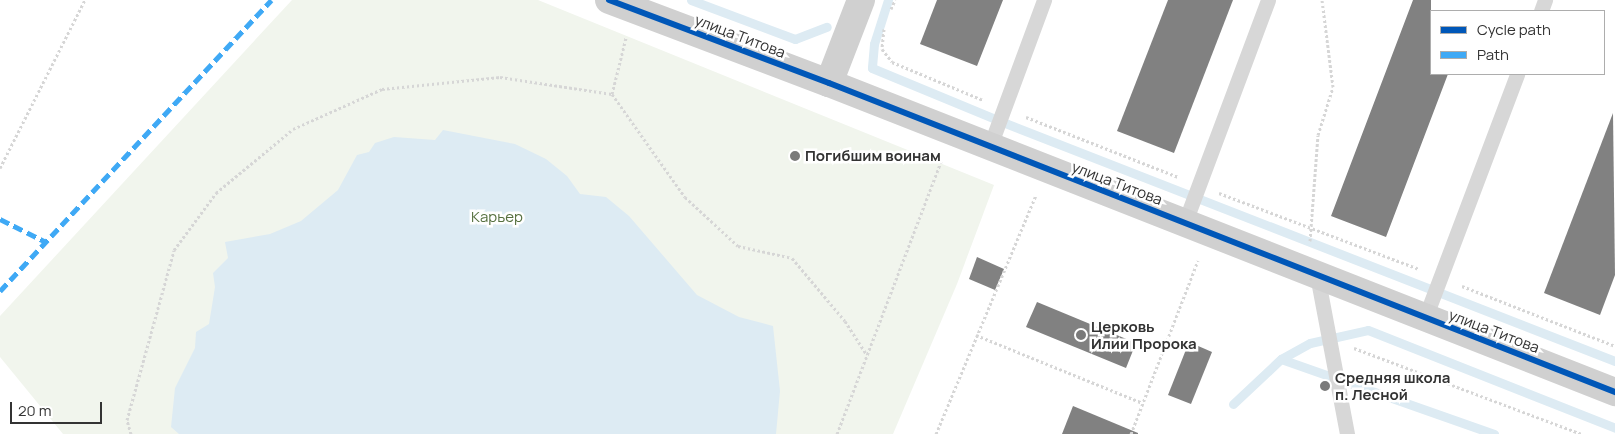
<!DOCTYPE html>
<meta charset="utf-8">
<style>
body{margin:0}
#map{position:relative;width:1615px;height:434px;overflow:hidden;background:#fff;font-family:Manrope,sans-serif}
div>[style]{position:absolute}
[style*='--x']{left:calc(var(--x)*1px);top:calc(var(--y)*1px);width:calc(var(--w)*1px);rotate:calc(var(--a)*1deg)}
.green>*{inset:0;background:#f1f5ed}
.water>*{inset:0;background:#ddebf3}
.stream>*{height:9px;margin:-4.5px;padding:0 4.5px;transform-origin:4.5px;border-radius:4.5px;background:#ddebf3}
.building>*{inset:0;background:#818181}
.path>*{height:3px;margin-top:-1.5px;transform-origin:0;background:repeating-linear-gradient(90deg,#d6d6d6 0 2.5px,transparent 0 5px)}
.lane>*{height:15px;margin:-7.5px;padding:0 7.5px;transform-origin:7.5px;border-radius:7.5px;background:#d7d7d7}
.secondary>*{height:28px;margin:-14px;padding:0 14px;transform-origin:14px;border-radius:14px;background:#d0d0d0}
.quiet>*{height:5px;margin-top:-2.5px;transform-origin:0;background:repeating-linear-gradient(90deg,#3fa9f5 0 10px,transparent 0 15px)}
.cycleway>*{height:6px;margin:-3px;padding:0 3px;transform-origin:3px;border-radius:3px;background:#0057b8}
.dots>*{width:14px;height:14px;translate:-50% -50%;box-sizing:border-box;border:2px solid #fff;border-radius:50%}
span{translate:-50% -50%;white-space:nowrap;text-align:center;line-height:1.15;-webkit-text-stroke:5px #fff;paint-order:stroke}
.street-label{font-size:15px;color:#333}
.poi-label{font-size:15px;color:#333;font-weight:700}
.left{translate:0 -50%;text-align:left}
.park-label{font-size:15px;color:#56703f}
.legend{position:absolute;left:1430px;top:10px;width:175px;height:65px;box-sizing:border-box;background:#fff;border:1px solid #adadad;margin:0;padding:6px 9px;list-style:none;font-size:15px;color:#333}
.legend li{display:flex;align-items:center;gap:10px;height:25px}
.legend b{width:25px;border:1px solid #adadad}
.scale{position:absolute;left:10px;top:402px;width:92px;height:22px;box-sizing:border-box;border:2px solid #333;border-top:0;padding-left:6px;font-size:15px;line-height:18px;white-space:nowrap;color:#333;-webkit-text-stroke:4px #fff;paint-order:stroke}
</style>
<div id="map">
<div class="green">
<i style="clip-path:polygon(292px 0,538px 0,994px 185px,957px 284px,893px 434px,63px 434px,0 357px,0 316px)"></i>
</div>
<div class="water">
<i style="clip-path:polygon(443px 130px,515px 144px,546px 159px,567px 176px,580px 194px,606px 197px,629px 216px,697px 295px,739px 317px,773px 326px,780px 391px,776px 434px,179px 434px,171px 427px,175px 388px,195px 348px,196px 332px,209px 324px,215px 287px,213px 273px,228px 258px,225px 242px,270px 234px,301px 221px,338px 190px,357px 155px,369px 152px,375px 143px,394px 137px,435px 140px)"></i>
</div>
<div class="stream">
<i style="--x:691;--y:0;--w:111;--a:20.6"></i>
<i style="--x:795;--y:39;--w:34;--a:-21"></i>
<i style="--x:888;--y:0;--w:46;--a:107.7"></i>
<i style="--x:874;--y:44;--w:24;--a:95"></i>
<i style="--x:872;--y:68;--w:139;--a:22.5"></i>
<i style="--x:1000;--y:121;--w:660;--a:21.32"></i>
<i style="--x:1281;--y:359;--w:226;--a:19.4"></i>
<i style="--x:1233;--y:404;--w:66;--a:-43.2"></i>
<i style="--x:1281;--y:359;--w:33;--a:-29"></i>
<i style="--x:1310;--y:343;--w:59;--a:-12.6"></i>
<i style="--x:1368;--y:330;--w:266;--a:21.6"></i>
</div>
<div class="building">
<i style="clip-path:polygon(937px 0,1003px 0,977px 66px,920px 44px)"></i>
<i style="clip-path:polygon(1168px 0,1233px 0,1174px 153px,1117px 131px)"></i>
<i style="clip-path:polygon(1413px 0,1431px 0,1431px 74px,1448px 74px,1386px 237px,1331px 216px)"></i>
<i style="clip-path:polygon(1613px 113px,1615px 275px,1600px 315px,1544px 293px)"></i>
<i style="clip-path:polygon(977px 257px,1004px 269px,995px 290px,969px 279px)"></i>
<i style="clip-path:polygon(1037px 302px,1136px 343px,1126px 368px,1026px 327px)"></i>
<i style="clip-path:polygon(1189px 342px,1212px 352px,1191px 404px,1168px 395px)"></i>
<i style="clip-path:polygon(1073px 406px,1138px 433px,1138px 434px,1062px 434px)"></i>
</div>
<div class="path">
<i style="--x:891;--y:9;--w:10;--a:-66"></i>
<i style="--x:884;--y:29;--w:20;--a:96"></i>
<i style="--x:882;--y:49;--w:16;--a:52"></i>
<i style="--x:892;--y:62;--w:99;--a:22.7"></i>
<i style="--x:612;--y:94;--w:126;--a:54.7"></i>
<i style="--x:685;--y:197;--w:72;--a:42.8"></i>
<i style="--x:738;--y:246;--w:55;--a:12.5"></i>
<i style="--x:792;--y:258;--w:82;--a:49.9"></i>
<i style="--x:845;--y:321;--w:40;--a:57.1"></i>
<i style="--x:1026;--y:117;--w:163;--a:21.5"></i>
<i style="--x:0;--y:168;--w:188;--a:-63.2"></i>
<i style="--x:1219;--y:193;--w:214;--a:20.8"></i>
<i style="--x:1310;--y:241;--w:106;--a:-85.7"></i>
<i style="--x:1318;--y:135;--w:50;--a:-72.6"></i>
<i style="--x:1333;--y:87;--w:88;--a:-97.2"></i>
<i style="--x:1462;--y:286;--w:164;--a:21.4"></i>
<i style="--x:976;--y:335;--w:180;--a:22.2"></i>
<i style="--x:1354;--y:348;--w:244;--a:20.7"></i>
<i style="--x:131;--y:434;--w:15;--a:-106"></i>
<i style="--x:127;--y:420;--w:176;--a:-74.5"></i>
<i style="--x:174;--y:250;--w:71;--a:-53.6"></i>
<i style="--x:216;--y:193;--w:100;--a:-39.7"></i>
<i style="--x:293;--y:129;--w:98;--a:-24.2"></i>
<i style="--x:382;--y:89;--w:119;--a:-5.8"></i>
<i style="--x:500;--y:77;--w:113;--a:8.6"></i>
<i style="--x:612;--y:94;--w:58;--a:-76"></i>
<i style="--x:837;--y:434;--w:292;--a:-69.1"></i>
<i style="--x:936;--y:434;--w:259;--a:-67.3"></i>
<i style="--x:1131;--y:434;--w:186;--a:-68.9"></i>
</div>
<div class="lane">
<i style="--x:1541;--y:11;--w:12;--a:-70"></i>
<i style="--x:990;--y:146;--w:156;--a:-69.7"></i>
<i style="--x:1185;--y:222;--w:237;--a:-69.5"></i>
<i style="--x:1317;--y:275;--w:162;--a:79.3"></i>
<i style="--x:1425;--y:318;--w:261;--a:-69.3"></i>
</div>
<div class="secondary">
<i style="--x:609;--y:0;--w:235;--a:20.7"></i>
<i style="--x:829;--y:83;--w:845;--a:21.46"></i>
<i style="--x:829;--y:83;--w:89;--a:-68.9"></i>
</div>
<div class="quiet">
<i style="--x:0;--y:219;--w:51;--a:26.6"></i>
<i style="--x:0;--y:291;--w:398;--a:-47"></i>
</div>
<div class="cycleway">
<i style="--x:609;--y:0;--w:235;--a:20.7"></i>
<i style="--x:829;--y:83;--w:845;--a:21.46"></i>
</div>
<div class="dots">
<i style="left:795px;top:156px;background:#7a7a7a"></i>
<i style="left:1081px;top:335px;background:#7a7a7a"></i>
<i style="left:1325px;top:386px;background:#7a7a7a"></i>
</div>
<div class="street-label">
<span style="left:740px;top:36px;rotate:21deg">улица Титова</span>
<span style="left:1117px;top:183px;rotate:21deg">улица Титова</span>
<span style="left:1494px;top:331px;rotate:21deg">улица Титова</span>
</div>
<div class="poi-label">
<span class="left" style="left:805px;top:156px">Погибшим воинам</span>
<span class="left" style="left:1091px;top:335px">Церковь<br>Илии Пророка</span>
<span class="left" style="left:1335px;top:386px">Средняя школа<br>п. Лесной</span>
</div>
<div class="park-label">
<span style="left:497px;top:217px">Карьер</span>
</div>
<ul class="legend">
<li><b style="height:6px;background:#0057b8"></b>Cycle path</li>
<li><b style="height:6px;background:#3fa9f5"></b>Path</li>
</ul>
<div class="scale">20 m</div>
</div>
